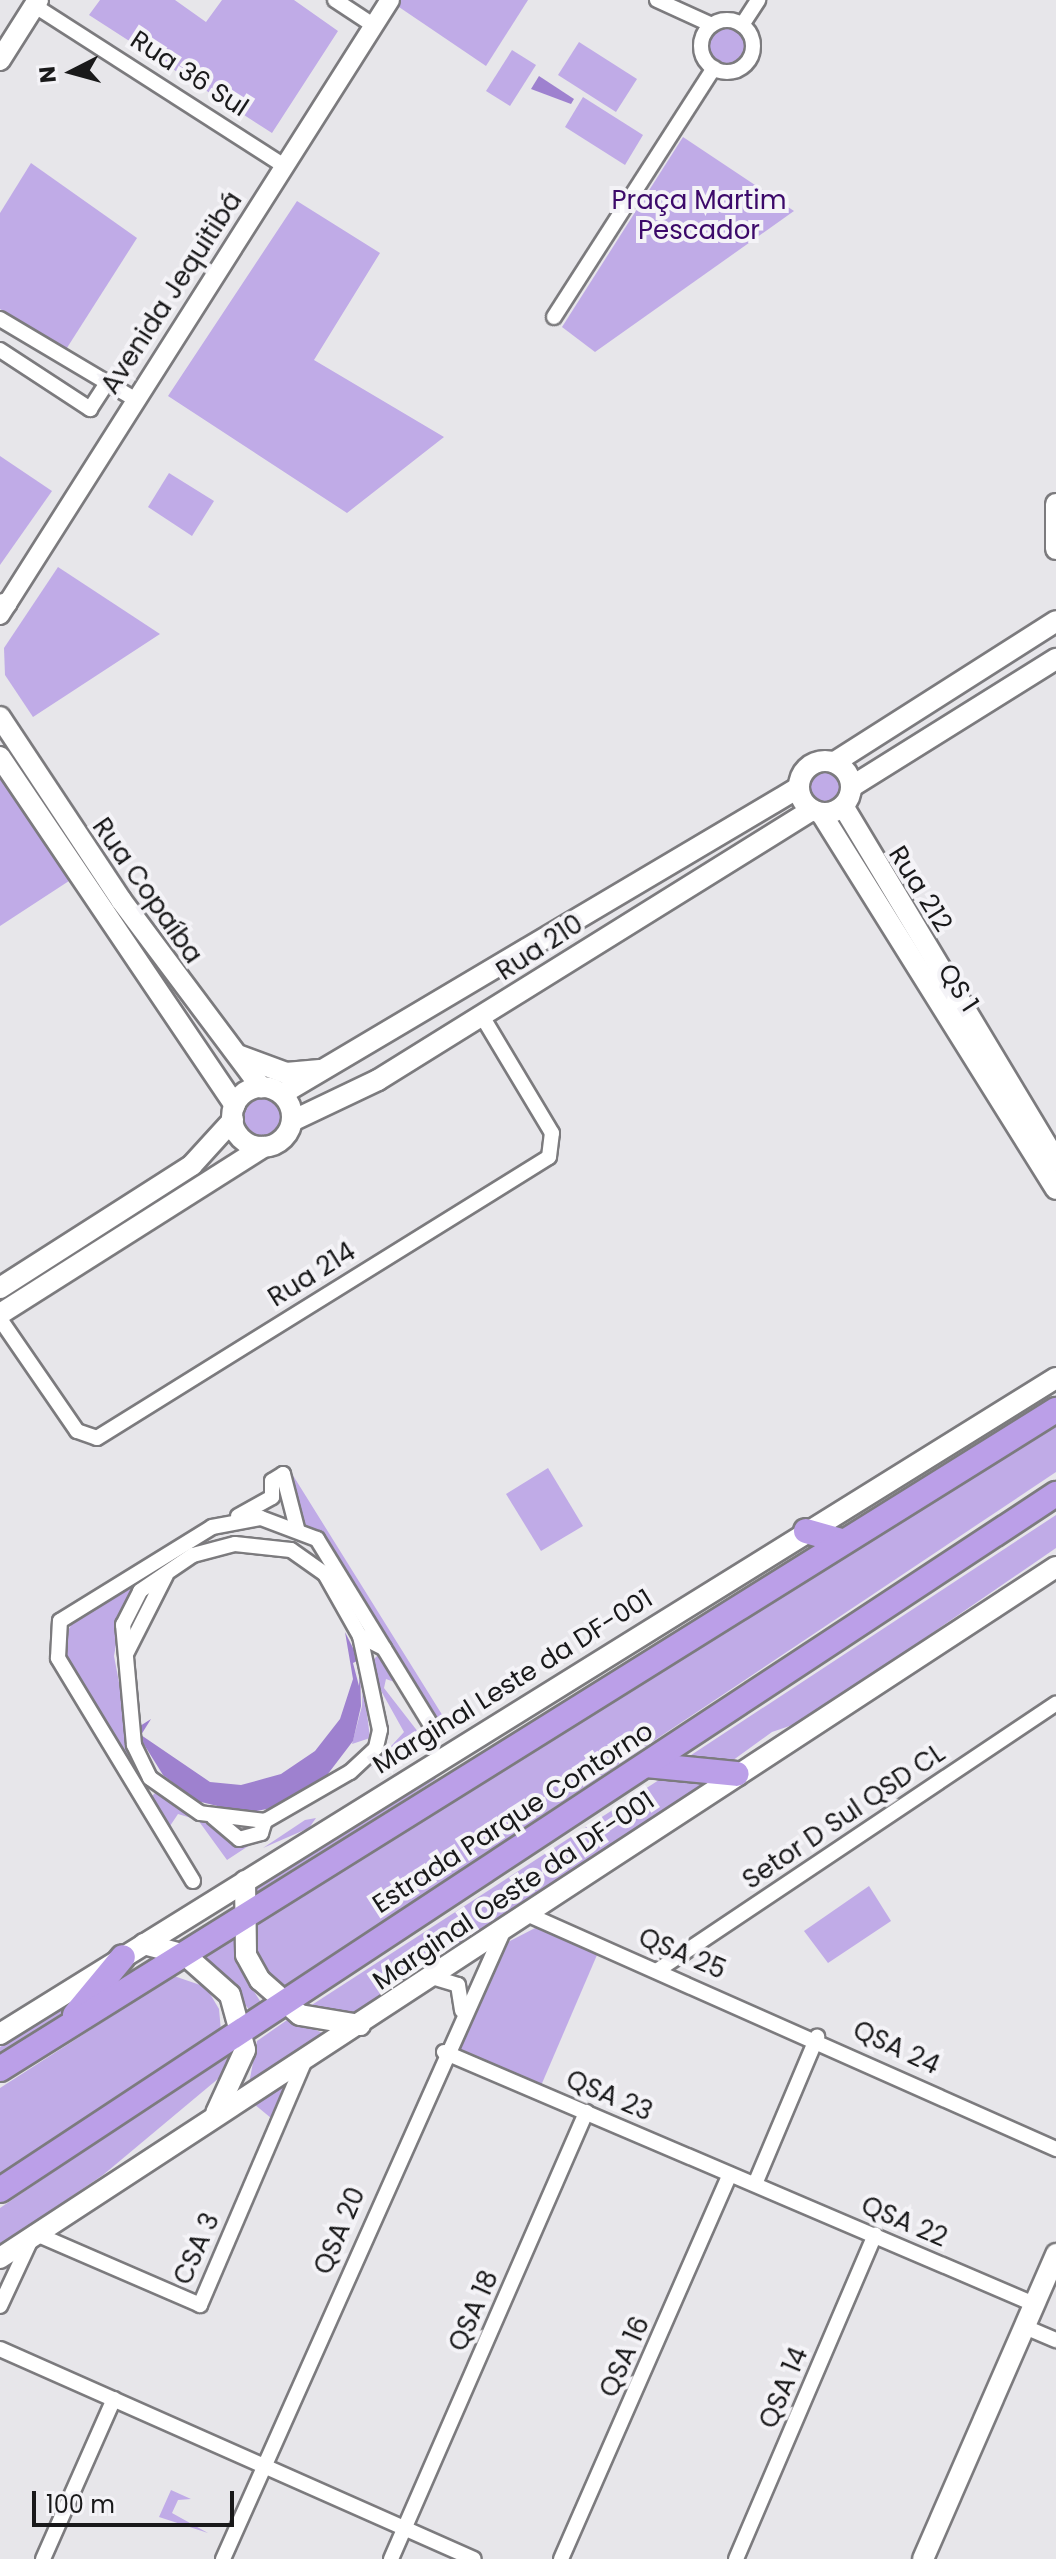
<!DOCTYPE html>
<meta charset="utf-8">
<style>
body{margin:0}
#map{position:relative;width:1056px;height:2559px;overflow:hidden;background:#e7e6ea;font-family:Poppins,sans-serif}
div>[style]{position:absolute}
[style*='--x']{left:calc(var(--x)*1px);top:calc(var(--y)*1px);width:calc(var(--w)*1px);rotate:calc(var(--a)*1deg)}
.green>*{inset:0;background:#c0abe7}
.round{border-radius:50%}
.water>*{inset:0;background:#9e81cf}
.roads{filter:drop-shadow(2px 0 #7c7b7e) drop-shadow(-2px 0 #7c7b7e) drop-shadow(0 2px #7c7b7e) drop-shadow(0 -2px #7c7b7e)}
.minor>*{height:14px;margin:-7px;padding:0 7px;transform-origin:7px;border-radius:7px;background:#fff}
.minor>.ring{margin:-7px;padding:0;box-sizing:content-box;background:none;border:14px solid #fff;border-radius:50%}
.tertiary>*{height:18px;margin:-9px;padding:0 9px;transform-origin:9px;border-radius:9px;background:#fff}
.secondary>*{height:20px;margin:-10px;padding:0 10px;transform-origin:10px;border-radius:10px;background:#fff}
.secondary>.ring{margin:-10px;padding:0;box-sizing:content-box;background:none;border:20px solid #fff;border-radius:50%}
.trunk>*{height:24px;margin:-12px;padding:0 12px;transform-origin:12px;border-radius:12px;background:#bb9fe8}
span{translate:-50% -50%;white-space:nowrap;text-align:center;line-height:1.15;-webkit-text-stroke:8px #f4f3f7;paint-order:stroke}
.street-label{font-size:26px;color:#19191a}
.park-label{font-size:26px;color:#3c096a}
.north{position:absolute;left:32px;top:32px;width:80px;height:80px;-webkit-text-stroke:6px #f4f3f7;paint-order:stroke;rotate:264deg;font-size:22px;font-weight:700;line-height:32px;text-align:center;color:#19191a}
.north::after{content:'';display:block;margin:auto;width:28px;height:36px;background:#19191a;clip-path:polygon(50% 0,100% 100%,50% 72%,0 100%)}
.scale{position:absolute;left:32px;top:2491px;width:202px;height:36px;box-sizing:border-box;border:4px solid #19191a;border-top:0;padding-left:10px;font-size:24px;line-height:28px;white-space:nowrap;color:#19191a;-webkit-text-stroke:6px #f4f3f7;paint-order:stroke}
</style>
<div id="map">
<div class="green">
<i style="clip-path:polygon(100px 0,175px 0,206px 22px,222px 0,294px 0,338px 31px,272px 133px,89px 15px)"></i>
<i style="clip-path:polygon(399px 0,528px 0,486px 66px,396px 5px)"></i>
<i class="round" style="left:709px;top:25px;width:40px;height:40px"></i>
<i style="clip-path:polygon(579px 42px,637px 79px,616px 112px,558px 75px)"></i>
<i style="clip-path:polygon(512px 50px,536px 65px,510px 106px,486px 91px)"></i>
<i style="clip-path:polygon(583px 97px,643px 135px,625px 165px,565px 127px)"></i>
<i style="clip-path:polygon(683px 137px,794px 211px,595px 352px,562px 327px)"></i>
<i style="clip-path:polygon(31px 163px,137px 238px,65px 351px,0 309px,0 213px)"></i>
<i style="clip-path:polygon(297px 201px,380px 253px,314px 360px,444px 437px,347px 513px,168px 396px)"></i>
<i style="clip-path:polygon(0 456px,52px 491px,0 565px)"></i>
<i style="clip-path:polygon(169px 473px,214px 501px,192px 536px,148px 507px)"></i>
<i style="clip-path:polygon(58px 567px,160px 634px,33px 717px,5px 675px,4px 648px)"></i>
<i style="clip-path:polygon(0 771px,72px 879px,0 926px)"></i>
<i class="round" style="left:810px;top:772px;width:30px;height:30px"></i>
<i class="round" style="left:241px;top:1095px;width:42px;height:42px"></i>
<i style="clip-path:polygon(1056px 1424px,1056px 1472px,278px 1992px,251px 1945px,253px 1924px)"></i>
<i style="clip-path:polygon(548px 1468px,583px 1526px,541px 1551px,506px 1494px)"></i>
<i style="clip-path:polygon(289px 1469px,446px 1721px,439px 1725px,325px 1543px,302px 1521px,283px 1472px)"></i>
<i style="clip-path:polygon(1056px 1515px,1056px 1548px,804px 1721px,772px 1732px,725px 1766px,679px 1763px)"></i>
<i style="clip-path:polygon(156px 1564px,120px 1622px,114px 1656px,137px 1777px,66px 1663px,64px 1638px,76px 1616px)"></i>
<i style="clip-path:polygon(381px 1652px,400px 1684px,386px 1679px,384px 1688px,422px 1737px,371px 1768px,404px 1732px,375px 1680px,370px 1663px)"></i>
<i style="clip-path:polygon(363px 1681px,370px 1738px,352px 1744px,362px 1706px)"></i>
<i style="clip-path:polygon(432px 1773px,436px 1779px,255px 1898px,247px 1888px)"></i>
<i style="clip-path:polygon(662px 1778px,711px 1782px,354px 2021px,304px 2010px)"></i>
<i style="clip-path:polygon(155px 1793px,215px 1823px,232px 1843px,259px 1839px,227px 1860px,198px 1820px,178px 1814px,170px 1826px,151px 1797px)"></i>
<i style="clip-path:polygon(316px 1818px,309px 1828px,263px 1848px,305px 1820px)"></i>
<i style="clip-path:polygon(869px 1886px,891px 1921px,828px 1963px,804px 1931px)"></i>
<i style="clip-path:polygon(539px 1926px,597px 1955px,540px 2088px,452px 2053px,500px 1946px)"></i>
<i style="clip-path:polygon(234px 1938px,236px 1963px,262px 2004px,251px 2012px,206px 1957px)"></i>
<i style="clip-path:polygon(174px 1976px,206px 1987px,219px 2009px,221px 2031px,0 2181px,0 2088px)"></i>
<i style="clip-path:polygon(66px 2006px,68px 2009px,0 2056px,0 2047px)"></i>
<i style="clip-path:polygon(290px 2018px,329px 2036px,248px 2089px,257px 2041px)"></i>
<i style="clip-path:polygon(237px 2047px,225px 2073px,103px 2175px,0 2245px,0 2208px)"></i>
<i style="clip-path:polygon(291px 2076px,271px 2118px,254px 2104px)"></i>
<i style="clip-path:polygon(171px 2490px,191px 2499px,178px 2500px,172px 2513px,208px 2533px,159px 2517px)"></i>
</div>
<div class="water">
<i style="clip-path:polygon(539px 76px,574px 99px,571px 104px,531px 89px)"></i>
<i style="clip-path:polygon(345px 1632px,359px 1660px,353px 1663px,359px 1686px,360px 1666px,361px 1706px,353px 1741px,318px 1787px,282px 1806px,246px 1813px,197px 1801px,163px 1775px,140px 1738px,140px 1726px,151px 1719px,141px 1735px,210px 1782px,241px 1785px,281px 1774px,315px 1751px,340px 1719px,353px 1679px)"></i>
</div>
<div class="roads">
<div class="minor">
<i style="--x:335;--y:0;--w:45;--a:33.3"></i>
<i style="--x:657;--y:0;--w:60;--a:24.4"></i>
<i style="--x:35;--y:6;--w:296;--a:32.7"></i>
<i class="ring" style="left:701px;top:20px;width:38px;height:38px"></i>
<i style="--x:742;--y:25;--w:30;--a:-57"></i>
<i style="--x:554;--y:317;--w:296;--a:-57.3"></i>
<i style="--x:0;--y:319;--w:157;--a:30.7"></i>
<i style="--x:0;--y:350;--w:108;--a:33.2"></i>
<i style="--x:90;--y:409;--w:31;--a:-57"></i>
<i style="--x:0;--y:1319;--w:136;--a:55.5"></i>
<i style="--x:77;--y:1431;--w:21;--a:19"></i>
<i style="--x:97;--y:1438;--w:532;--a:-31.87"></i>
<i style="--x:549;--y:1157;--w:24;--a:-83"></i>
<i style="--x:552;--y:1133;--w:136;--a:-120.9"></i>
<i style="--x:238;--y:1516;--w:39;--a:-29"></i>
<i style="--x:272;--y:1497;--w:16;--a:-90"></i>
<i style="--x:272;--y:1481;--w:13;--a:-32"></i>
<i style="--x:283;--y:1474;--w:56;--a:75.5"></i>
<i style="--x:360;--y:1636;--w:96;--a:78"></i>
<i style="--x:380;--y:1730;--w:18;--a:103"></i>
<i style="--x:376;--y:1748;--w:35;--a:137"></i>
<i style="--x:350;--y:1772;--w:98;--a:150"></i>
<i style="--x:265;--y:1821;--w:65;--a:-173"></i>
<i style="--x:200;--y:1813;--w:61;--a:-145"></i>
<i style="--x:150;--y:1778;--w:37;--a:-116"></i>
<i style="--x:134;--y:1745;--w:121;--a:-95.2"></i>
<i style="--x:123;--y:1625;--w:38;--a:-63"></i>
<i style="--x:140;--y:1591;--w:64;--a:-34.2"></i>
<i style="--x:193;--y:1555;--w:43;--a:-14.7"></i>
<i style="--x:235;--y:1544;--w:56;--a:6.1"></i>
<i style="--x:291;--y:1550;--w:42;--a:35.2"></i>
<i style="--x:325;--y:1574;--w:71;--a:60.6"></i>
<i style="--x:360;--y:1636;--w:27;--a:27"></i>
<i style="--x:127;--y:1652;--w:86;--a:-63.1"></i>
<i style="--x:213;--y:1817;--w:34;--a:40"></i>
<i style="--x:239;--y:1839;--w:23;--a:-15"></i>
<i style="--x:261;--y:1833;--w:13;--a:-72"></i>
<i style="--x:193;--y:1881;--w:261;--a:-121.2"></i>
<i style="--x:58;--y:1658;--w:37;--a:-87"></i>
<i style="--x:60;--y:1621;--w:179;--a:-31.7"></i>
<i style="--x:212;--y:1527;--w:50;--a:-10.4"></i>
<i style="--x:261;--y:1518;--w:60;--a:20.6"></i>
<i style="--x:317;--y:1539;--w:222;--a:58.5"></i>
<i style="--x:529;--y:1915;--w:577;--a:23.94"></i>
<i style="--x:658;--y:1970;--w:479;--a:-33.8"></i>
<i style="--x:432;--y:1977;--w:27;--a:17"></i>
<i style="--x:458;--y:1985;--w:26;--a:81"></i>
<i style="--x:444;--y:2052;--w:642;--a:23.13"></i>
<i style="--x:755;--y:2184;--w:160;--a:-67.1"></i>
<i style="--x:0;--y:2306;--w:81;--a:-65"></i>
<i style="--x:34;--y:2233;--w:181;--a:23.4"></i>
<i style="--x:200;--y:2305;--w:264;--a:-66.8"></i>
<i style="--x:1025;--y:2327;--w:34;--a:23"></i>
<i style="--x:0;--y:2349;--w:518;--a:23.9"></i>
<i style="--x:43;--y:2559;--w:175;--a:-66.1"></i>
<i style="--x:223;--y:2559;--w:687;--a:-65.94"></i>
<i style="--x:391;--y:2559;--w:488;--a:-66.4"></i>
<i style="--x:561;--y:2559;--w:420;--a:-66.3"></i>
<i style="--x:736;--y:2559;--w:353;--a:-66.8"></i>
</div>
<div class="tertiary">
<i style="--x:0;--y:615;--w:728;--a:-57.62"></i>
</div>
<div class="secondary">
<i style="--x:0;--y:60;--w:71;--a:-57.7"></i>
<i style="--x:1056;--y:504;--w:45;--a:90"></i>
<i style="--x:0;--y:605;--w:7;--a:-16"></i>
<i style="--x:0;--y:717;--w:219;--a:56.5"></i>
<i style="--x:121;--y:900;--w:234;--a:53.2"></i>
<i style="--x:0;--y:757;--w:420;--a:56"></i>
<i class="ring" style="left:799px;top:761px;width:32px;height:32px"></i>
<i style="--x:835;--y:762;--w:262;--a:-32.5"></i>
<i style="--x:851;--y:787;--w:242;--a:-32"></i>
<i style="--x:843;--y:806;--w:413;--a:59"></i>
<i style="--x:821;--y:813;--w:443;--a:58"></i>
<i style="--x:240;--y:1056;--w:49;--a:20.3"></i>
<i style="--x:286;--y:1073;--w:34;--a:-5"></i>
<i class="ring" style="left:232px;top:1087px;width:40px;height:40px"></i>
<i style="--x:282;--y:1094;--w:600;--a:-30.67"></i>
<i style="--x:292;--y:1121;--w:95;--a:-25.5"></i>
<i style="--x:378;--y:1080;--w:511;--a:-31.89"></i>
<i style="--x:0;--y:1288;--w:228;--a:-32.6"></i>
<i style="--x:192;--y:1165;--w:61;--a:-47.7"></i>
<i style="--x:0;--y:1314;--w:312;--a:-32.4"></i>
<i style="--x:245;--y:1881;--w:74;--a:89.2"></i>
<i style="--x:246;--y:1955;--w:29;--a:61"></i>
<i style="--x:260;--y:1980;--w:53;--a:41.2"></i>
<i style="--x:300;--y:2015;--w:61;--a:9.5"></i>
<i style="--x:144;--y:1944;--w:42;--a:15"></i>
<i style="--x:185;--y:1955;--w:60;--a:41.6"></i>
<i style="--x:230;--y:1995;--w:57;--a:74.7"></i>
<i style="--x:245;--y:2050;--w:69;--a:114.7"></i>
<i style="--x:0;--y:2034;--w:1243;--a:-31.85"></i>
<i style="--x:0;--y:2258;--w:1262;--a:-33.2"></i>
<i style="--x:923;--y:2559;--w:333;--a:-66.4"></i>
</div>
<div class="trunk">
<i style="--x:806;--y:1531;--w:35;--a:16"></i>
<i style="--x:646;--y:1765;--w:91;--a:5.6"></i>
<i style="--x:75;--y:2015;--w:75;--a:-50.4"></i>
<i style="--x:0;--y:2069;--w:1245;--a:-31.97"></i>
<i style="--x:0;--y:2190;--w:1265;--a:-33.39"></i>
</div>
</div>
<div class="street-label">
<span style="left:189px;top:74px;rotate:33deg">Rua 36 Sul</span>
<span style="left:172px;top:293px;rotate:-57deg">Avenida Jequitibá</span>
<span style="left:920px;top:889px;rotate:58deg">Rua 212</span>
<span style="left:147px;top:891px;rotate:55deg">Rua Copaíba</span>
<span style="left:540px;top:948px;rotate:-33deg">Rua 210</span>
<span style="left:958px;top:988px;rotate:57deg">QS 1</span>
<span style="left:312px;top:1275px;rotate:-32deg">Rua 214</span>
<span style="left:513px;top:1682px;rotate:-32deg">Marginal Leste da DF-001</span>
<span style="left:844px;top:1817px;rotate:-34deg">Setor D Sul QSD CL</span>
<span style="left:513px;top:1818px;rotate:-33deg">Estrada Parque Contorno</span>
<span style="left:514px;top:1891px;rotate:-34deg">Marginal Oeste da DF-001</span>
<span style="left:682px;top:1954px;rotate:23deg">QSA 25</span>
<span style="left:896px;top:2048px;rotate:25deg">QSA 24</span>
<span style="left:609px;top:2096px;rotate:23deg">QSA 23</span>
<span style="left:904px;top:2222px;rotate:23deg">QSA 22</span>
<span style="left:340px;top:2231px;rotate:-67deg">QSA 20</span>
<span style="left:197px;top:2249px;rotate:-66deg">CSA 3</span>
<span style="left:474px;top:2311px;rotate:-66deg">QSA 18</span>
<span style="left:625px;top:2357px;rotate:-66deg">QSA 16</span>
<span style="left:784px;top:2388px;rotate:-67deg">QSA 14</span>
</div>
<div class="park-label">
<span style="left:699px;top:216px">Praça Martim<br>Pescador</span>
</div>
<div class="north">N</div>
<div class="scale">100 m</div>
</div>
